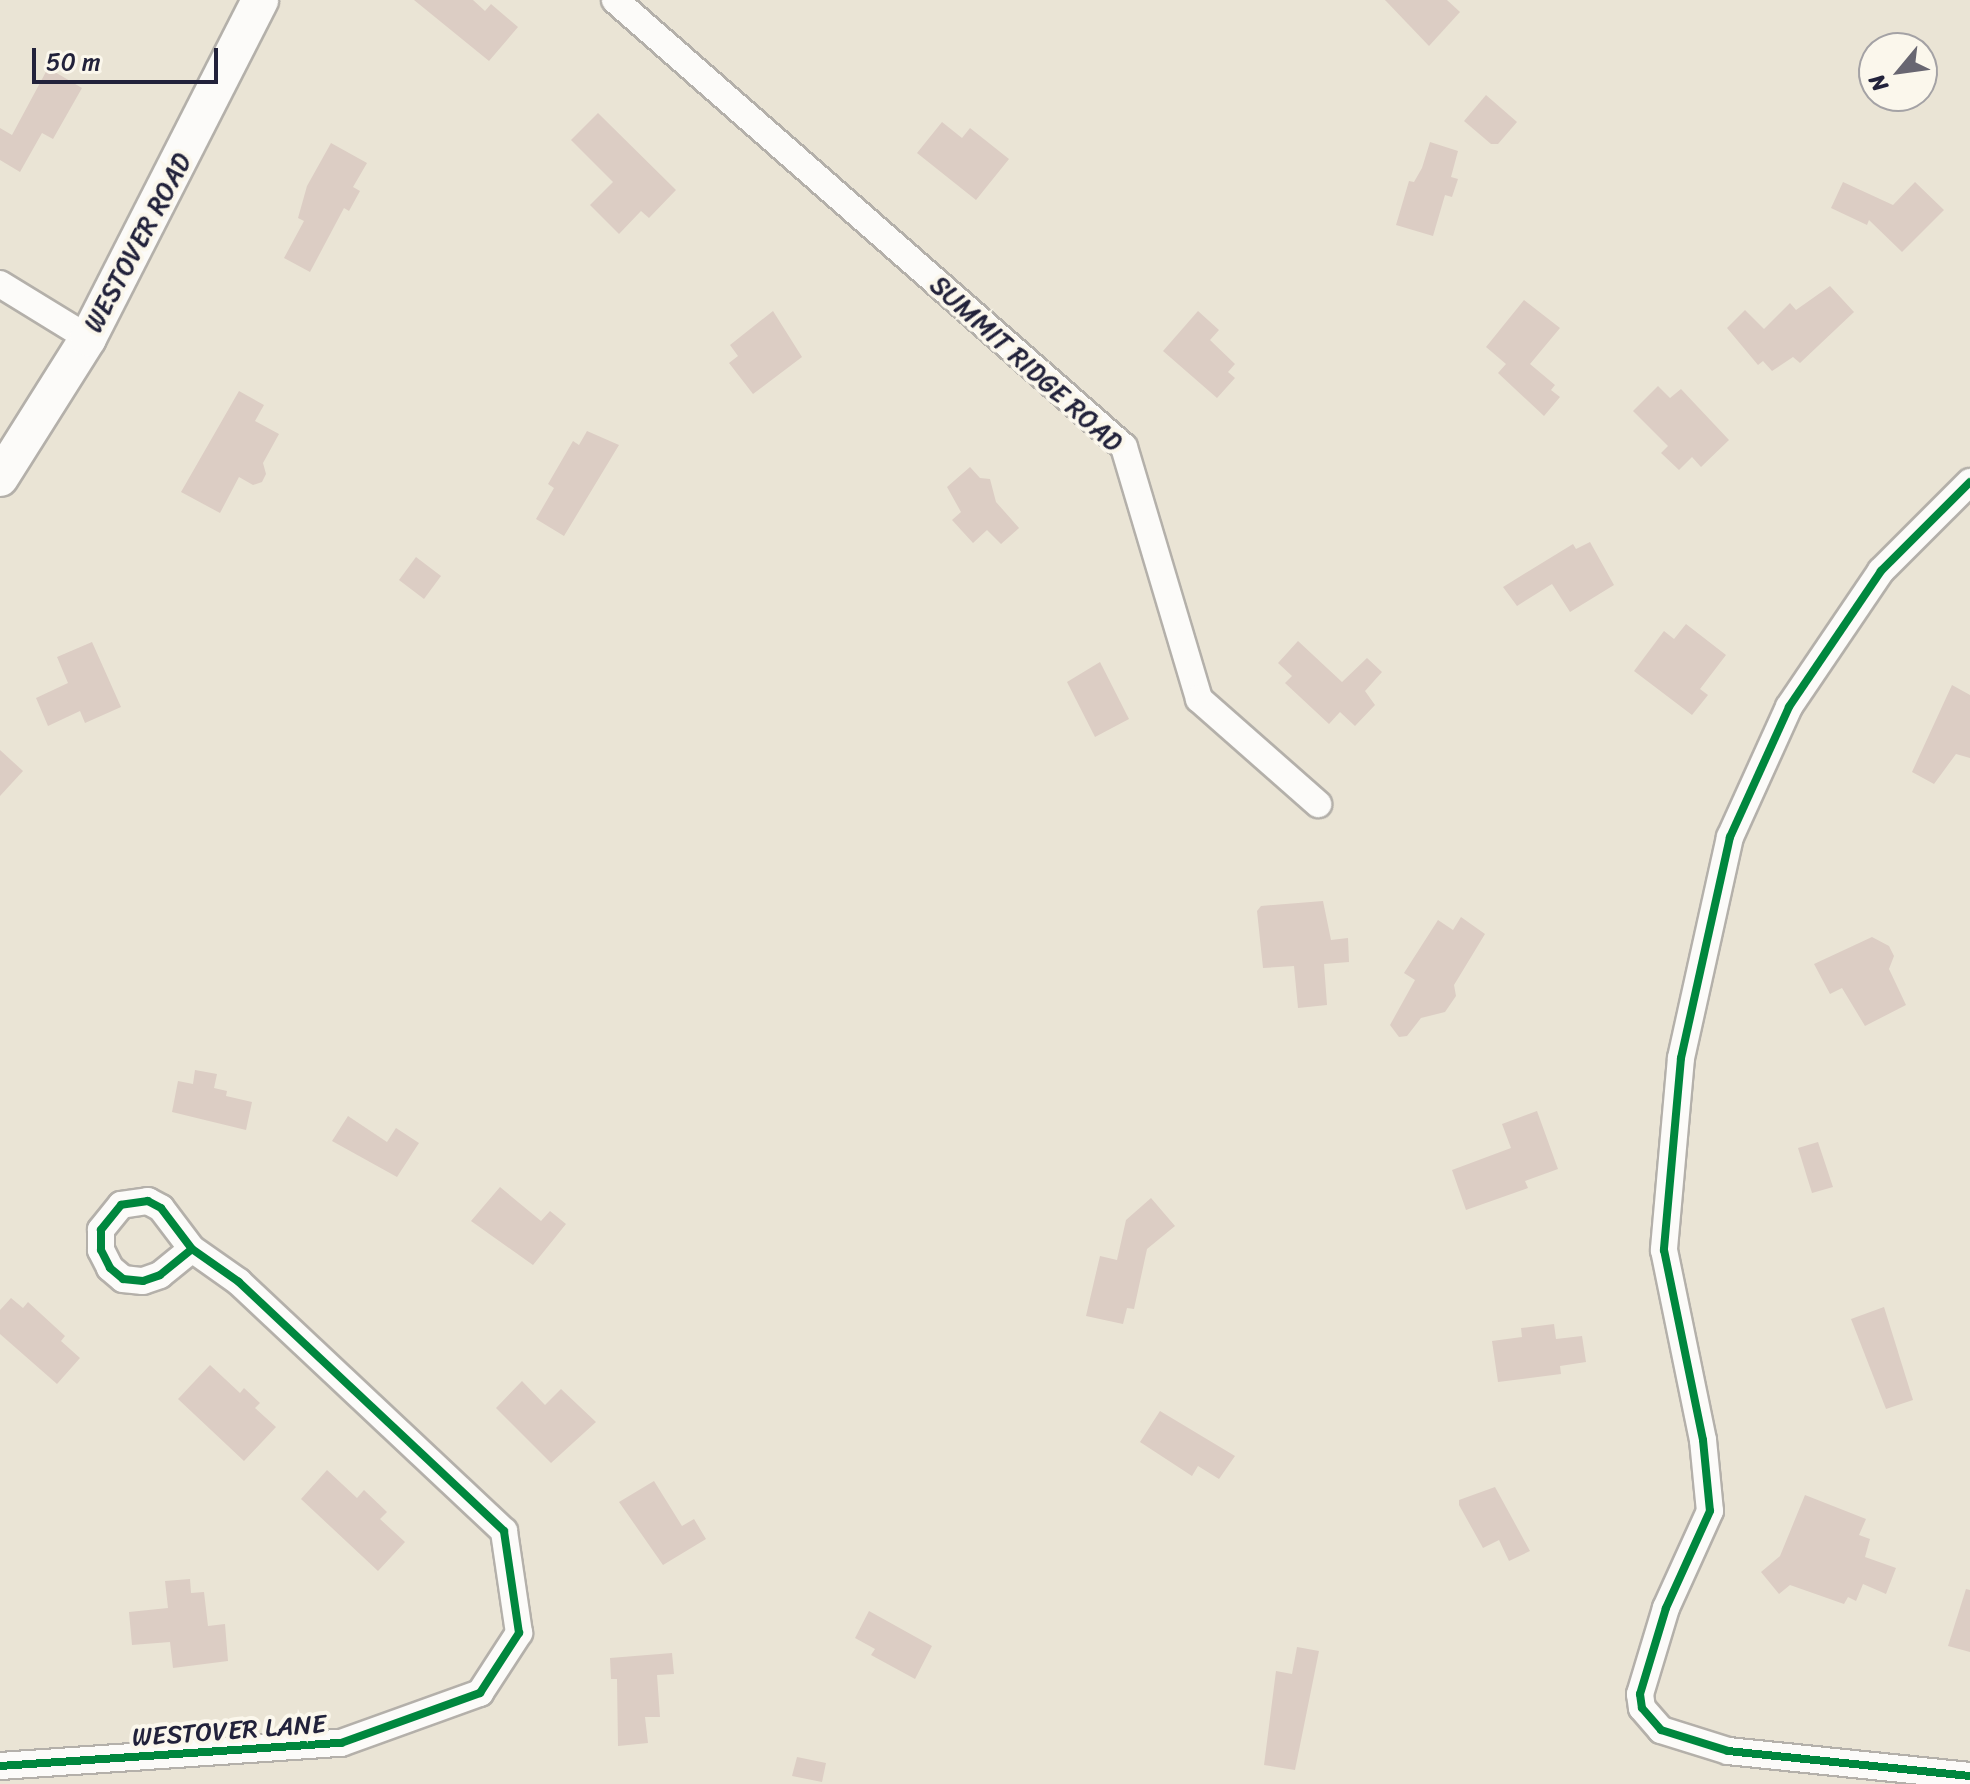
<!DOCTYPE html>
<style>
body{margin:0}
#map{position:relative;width:1970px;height:1784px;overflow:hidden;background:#eae4d5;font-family:Sriracha,sans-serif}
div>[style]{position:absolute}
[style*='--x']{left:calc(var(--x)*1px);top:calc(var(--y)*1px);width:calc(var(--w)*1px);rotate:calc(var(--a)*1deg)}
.building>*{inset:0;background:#dccdc4}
.roads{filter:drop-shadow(2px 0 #b4b0aa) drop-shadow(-2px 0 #b4b0aa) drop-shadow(0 2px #b4b0aa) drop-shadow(0 -2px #b4b0aa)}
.street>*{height:26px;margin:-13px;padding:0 13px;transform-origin:13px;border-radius:13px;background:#fcfbf9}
.secondary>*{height:36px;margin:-18px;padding:0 18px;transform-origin:18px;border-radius:18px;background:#fcfbf9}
.cycleway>*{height:8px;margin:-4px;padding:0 4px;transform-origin:4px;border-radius:4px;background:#00873e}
span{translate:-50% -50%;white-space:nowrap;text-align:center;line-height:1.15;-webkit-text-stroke:8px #fbf7ec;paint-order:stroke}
.street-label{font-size:26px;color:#22223b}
.north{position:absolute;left:1858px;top:32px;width:80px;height:80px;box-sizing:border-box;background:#fbf7ec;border:2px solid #a4a2a5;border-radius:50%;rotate:241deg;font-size:22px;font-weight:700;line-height:32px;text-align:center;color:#22223b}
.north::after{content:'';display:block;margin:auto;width:28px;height:36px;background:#686671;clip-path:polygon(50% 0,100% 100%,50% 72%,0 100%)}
.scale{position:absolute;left:32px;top:48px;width:186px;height:36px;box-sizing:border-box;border:4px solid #22223b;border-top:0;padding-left:10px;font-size:24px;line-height:28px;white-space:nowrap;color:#22223b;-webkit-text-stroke:6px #fbf7ec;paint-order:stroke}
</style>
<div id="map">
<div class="building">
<i style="clip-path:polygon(414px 0,473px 0,485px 11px,491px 4px,518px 27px,489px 61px)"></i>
<i style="clip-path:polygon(1385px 0,1447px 0,1460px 12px,1429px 46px)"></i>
<i style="clip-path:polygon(48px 68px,82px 88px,53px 139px,42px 133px,20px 172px,0 160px,0 128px,12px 135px)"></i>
<i style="clip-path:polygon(1486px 95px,1517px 122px,1498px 144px,1491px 144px,1464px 121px)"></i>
<i style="clip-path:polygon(598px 113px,676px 190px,649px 218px,641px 211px,619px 234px,590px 205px,613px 182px,571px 140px)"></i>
<i style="clip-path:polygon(942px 122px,962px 138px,970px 128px,1009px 159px,976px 200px,917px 153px)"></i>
<i style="clip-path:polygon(1430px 142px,1458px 151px,1451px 177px,1458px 179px,1452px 197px,1445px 195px,1433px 236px,1396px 225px,1409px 181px,1414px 182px,1422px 168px)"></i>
<i style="clip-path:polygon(331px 143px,367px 163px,353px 187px,360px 191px,349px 211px,344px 208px,310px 272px,284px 258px,304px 221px,298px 218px,307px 186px)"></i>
<i style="clip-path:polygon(1843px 182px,1893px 205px,1915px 182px,1944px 210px,1902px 252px,1869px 220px,1867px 225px,1831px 208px)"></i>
<i style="clip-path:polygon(1830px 286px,1854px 312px,1800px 363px,1793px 357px,1772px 371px,1763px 361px,1758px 365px,1727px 328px,1745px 310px,1764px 329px,1790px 303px,1796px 310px)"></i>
<i style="clip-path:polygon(1524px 300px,1560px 328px,1530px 364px,1555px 385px,1551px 390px,1560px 397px,1544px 416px,1498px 373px,1506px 364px,1486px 347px)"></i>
<i style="clip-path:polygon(773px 311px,802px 357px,753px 394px,729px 363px,738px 356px,730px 345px)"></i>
<i style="clip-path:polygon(1198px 311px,1219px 330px,1210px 340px,1235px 364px,1228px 372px,1235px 378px,1217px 398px,1163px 351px)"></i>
<i style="clip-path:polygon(1658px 386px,1670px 398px,1681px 389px,1729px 440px,1701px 467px,1692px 457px,1679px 470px,1661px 453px,1668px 446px,1633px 411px)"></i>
<i style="clip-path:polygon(239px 391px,264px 405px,255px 421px,279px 434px,263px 463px,266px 474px,262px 482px,253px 485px,239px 477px,220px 513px,181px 492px)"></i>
<i style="clip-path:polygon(587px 431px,619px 445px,564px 536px,536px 519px,554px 488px,548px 484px,573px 441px,579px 445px)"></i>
<i style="clip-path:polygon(970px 467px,980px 478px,990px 479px,996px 502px,1019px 528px,1001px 544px,987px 530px,973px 543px,952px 520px,961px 512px,947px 487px)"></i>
<i style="clip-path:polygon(1590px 542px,1614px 585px,1570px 612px,1552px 584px,1517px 606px,1503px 587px,1573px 544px,1576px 549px)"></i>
<i style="clip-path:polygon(416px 557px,441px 576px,424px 599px,399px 580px)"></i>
<i style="clip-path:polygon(1686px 624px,1726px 655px,1700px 689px,1708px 695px,1692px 715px,1634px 671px,1664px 631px,1674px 639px)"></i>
<i style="clip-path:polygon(1298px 641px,1342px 682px,1367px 658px,1382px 672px,1365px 691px,1375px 705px,1355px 726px,1340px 712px,1329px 724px,1285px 683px,1292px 676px,1278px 663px)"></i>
<i style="clip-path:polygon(92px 642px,121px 707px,85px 723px,80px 711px,48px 726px,36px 698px,68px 683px,57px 657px)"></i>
<i style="clip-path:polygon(1100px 662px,1129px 719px,1095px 737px,1067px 682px)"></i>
<i style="clip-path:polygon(1952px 685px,1970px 695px,1970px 758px,1956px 754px,1934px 784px,1912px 772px)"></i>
<i style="clip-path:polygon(0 750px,23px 771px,0 796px)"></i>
<i style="clip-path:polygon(1323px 901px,1331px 940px,1348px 938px,1349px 962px,1324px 964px,1327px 1005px,1298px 1008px,1294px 966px,1263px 968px,1257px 911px,1261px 906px)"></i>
<i style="clip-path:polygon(1461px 917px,1485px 934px,1454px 985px,1456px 996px,1445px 1012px,1421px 1018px,1407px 1036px,1399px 1037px,1390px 1025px,1415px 980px,1404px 973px,1438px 920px,1453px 930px)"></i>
<i style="clip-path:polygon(1872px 937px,1889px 946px,1894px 956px,1889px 969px,1906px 1005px,1865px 1026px,1842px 988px,1830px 994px,1814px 964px)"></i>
<i style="clip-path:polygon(195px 1070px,217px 1074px,214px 1088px,227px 1091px,226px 1096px,252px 1102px,246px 1130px,172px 1112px,178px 1081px,193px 1084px)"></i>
<i style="clip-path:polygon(1537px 1111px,1558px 1169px,1525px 1181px,1528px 1188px,1466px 1210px,1452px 1170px,1511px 1148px,1502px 1124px)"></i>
<i style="clip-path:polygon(348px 1116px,387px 1142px,396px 1128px,419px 1143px,397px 1177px,332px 1141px)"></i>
<i style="clip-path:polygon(1818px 1142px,1833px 1187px,1812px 1193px,1798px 1148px)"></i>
<i style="clip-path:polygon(500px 1187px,541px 1221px,550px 1211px,566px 1224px,533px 1265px,471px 1221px)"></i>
<i style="clip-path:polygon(1151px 1198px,1175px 1226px,1147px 1249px,1134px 1309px,1127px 1308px,1123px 1324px,1086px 1316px,1100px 1256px,1117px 1260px,1126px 1220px)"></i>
<i style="clip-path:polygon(11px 1298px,23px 1308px,28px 1302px,65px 1336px,61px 1341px,80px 1358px,57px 1384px,0 1334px,0 1310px)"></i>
<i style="clip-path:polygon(1884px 1307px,1913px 1400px,1886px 1409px,1851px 1319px)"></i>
<i style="clip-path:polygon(1554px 1324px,1556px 1339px,1582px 1336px,1586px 1362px,1560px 1366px,1561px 1374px,1498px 1382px,1492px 1341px,1522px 1337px,1521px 1328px)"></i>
<i style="clip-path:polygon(210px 1365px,240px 1393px,244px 1388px,260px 1403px,255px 1408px,276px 1427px,244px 1461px,178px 1399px)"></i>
<i style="clip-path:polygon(522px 1381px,545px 1405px,561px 1389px,596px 1422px,551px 1463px,496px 1408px)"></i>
<i style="clip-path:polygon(1160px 1411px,1235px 1456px,1219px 1479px,1198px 1466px,1192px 1476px,1140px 1442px)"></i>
<i style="clip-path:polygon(327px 1470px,357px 1498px,364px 1490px,387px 1512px,380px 1519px,405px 1542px,378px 1571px,301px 1499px)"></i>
<i style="clip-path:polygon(654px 1481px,682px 1526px,694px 1519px,706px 1539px,663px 1565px,619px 1502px)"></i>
<i style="clip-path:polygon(1495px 1487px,1530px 1551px,1509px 1561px,1499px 1540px,1483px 1548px,1459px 1505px,1459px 1500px)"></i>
<i style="clip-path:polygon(1805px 1495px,1866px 1519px,1859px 1535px,1870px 1539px,1865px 1557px,1896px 1568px,1886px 1594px,1863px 1584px,1856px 1601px,1848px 1597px,1844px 1604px,1790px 1585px,1779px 1594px,1761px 1572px,1780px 1556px)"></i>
<i style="clip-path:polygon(190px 1579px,191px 1593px,204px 1592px,208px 1626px,225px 1624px,228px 1661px,173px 1668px,170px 1642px,132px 1645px,129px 1612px,168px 1608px,165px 1581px)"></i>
<i style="clip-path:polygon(1966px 1589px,1970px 1590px,1970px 1652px,1948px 1646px)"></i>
<i style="clip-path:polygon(869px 1611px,932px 1646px,915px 1679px,871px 1655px,875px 1649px,855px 1638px)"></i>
<i style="clip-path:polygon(1297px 1647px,1319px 1651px,1295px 1770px,1264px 1765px,1276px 1671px,1292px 1674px)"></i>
<i style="clip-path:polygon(672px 1653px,674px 1674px,657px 1675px,660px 1717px,645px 1717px,648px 1743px,618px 1746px,617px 1679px,611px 1679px,610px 1658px)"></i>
<i style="clip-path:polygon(797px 1757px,826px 1763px,822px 1782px,792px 1776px)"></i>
</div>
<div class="roads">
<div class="street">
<i style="--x:615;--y:0;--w:677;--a:41.29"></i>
<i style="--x:1124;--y:447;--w:263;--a:73.4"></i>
<i style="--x:1199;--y:699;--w:159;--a:41.4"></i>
<i style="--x:0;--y:284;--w:103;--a:31.5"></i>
<i style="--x:1970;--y:482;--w:126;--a:135"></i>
<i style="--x:1881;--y:571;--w:164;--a:124.1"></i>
<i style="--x:1789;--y:707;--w:143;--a:114.4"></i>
<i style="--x:1730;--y:837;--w:226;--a:102.5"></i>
<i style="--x:1681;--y:1058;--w:193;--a:95.1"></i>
<i style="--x:1664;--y:1250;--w:194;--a:78.4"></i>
<i style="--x:1703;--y:1440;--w:71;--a:84.4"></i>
<i style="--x:1710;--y:1511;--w:107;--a:114.4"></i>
<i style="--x:1666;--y:1608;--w:90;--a:106.8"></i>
<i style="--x:1640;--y:1694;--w:14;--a:82"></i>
<i style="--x:1642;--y:1708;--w:29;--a:49"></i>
<i style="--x:1661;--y:1730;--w:70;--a:17.4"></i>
<i style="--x:1728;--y:1751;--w:243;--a:5.9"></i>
<i style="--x:0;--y:1766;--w:342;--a:-3.9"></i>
<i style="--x:341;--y:1743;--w:148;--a:-19.8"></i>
<i style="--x:480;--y:1693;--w:72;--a:-57"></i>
<i style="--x:519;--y:1633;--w:103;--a:-98.4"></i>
<i style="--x:504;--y:1531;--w:364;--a:-136.8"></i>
<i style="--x:239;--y:1282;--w:57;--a:-144.9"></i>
<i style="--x:192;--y:1249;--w:51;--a:-127.1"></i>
<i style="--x:161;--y:1208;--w:15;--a:-152"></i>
<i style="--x:148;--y:1201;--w:27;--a:172"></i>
<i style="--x:121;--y:1205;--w:32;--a:129"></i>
<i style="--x:101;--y:1230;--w:20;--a:90"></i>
<i style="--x:101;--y:1250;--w:20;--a:63"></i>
<i style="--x:110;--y:1268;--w:17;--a:40"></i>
<i style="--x:123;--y:1279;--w:20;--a:6"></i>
<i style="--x:143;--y:1281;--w:18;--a:-19"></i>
<i style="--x:160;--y:1275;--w:41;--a:-39.1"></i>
</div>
<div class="secondary">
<i style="--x:0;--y:478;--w:165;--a:-57.8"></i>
<i style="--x:88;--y:338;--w:379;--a:-63"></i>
</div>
</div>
<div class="cycleway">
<i style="--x:1970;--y:482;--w:126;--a:135"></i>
<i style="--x:1881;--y:571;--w:164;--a:124.1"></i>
<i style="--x:1789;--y:707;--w:143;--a:114.4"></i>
<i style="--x:1730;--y:837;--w:226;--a:102.5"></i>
<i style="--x:1681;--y:1058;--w:193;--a:95.1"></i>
<i style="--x:1664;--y:1250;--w:194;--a:78.4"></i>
<i style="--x:1703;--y:1440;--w:71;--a:84.4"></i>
<i style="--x:1710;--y:1511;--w:107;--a:114.4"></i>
<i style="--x:1666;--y:1608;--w:90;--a:106.8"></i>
<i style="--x:1640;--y:1694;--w:14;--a:82"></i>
<i style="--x:1642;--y:1708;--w:29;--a:49"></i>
<i style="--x:1661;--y:1730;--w:70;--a:17.4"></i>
<i style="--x:1728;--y:1751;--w:243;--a:5.9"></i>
<i style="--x:0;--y:1766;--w:342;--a:-3.9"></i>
<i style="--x:341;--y:1743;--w:148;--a:-19.8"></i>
<i style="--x:480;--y:1693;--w:72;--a:-57"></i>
<i style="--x:519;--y:1633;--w:103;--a:-98.4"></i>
<i style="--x:504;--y:1531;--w:364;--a:-136.8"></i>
<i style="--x:239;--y:1282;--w:57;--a:-144.9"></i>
<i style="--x:192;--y:1249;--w:51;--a:-127.1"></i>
<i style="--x:161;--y:1208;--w:15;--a:-152"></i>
<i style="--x:148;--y:1201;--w:27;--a:172"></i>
<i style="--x:121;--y:1205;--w:32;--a:129"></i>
<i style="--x:101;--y:1230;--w:20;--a:90"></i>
<i style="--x:101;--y:1250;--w:20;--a:63"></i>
<i style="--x:110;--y:1268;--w:17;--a:40"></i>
<i style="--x:123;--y:1279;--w:20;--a:6"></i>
<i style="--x:143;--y:1281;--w:18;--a:-19"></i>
<i style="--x:160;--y:1275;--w:41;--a:-39.1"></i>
</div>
<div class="street-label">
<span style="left:138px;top:243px;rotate:-62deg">WESTOVER ROAD</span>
<span style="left:1026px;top:364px;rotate:42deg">SUMMIT RIDGE ROAD</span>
<span style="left:229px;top:1731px;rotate:-4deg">WESTOVER LANE</span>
</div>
<div class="north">N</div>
<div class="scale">50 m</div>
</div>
